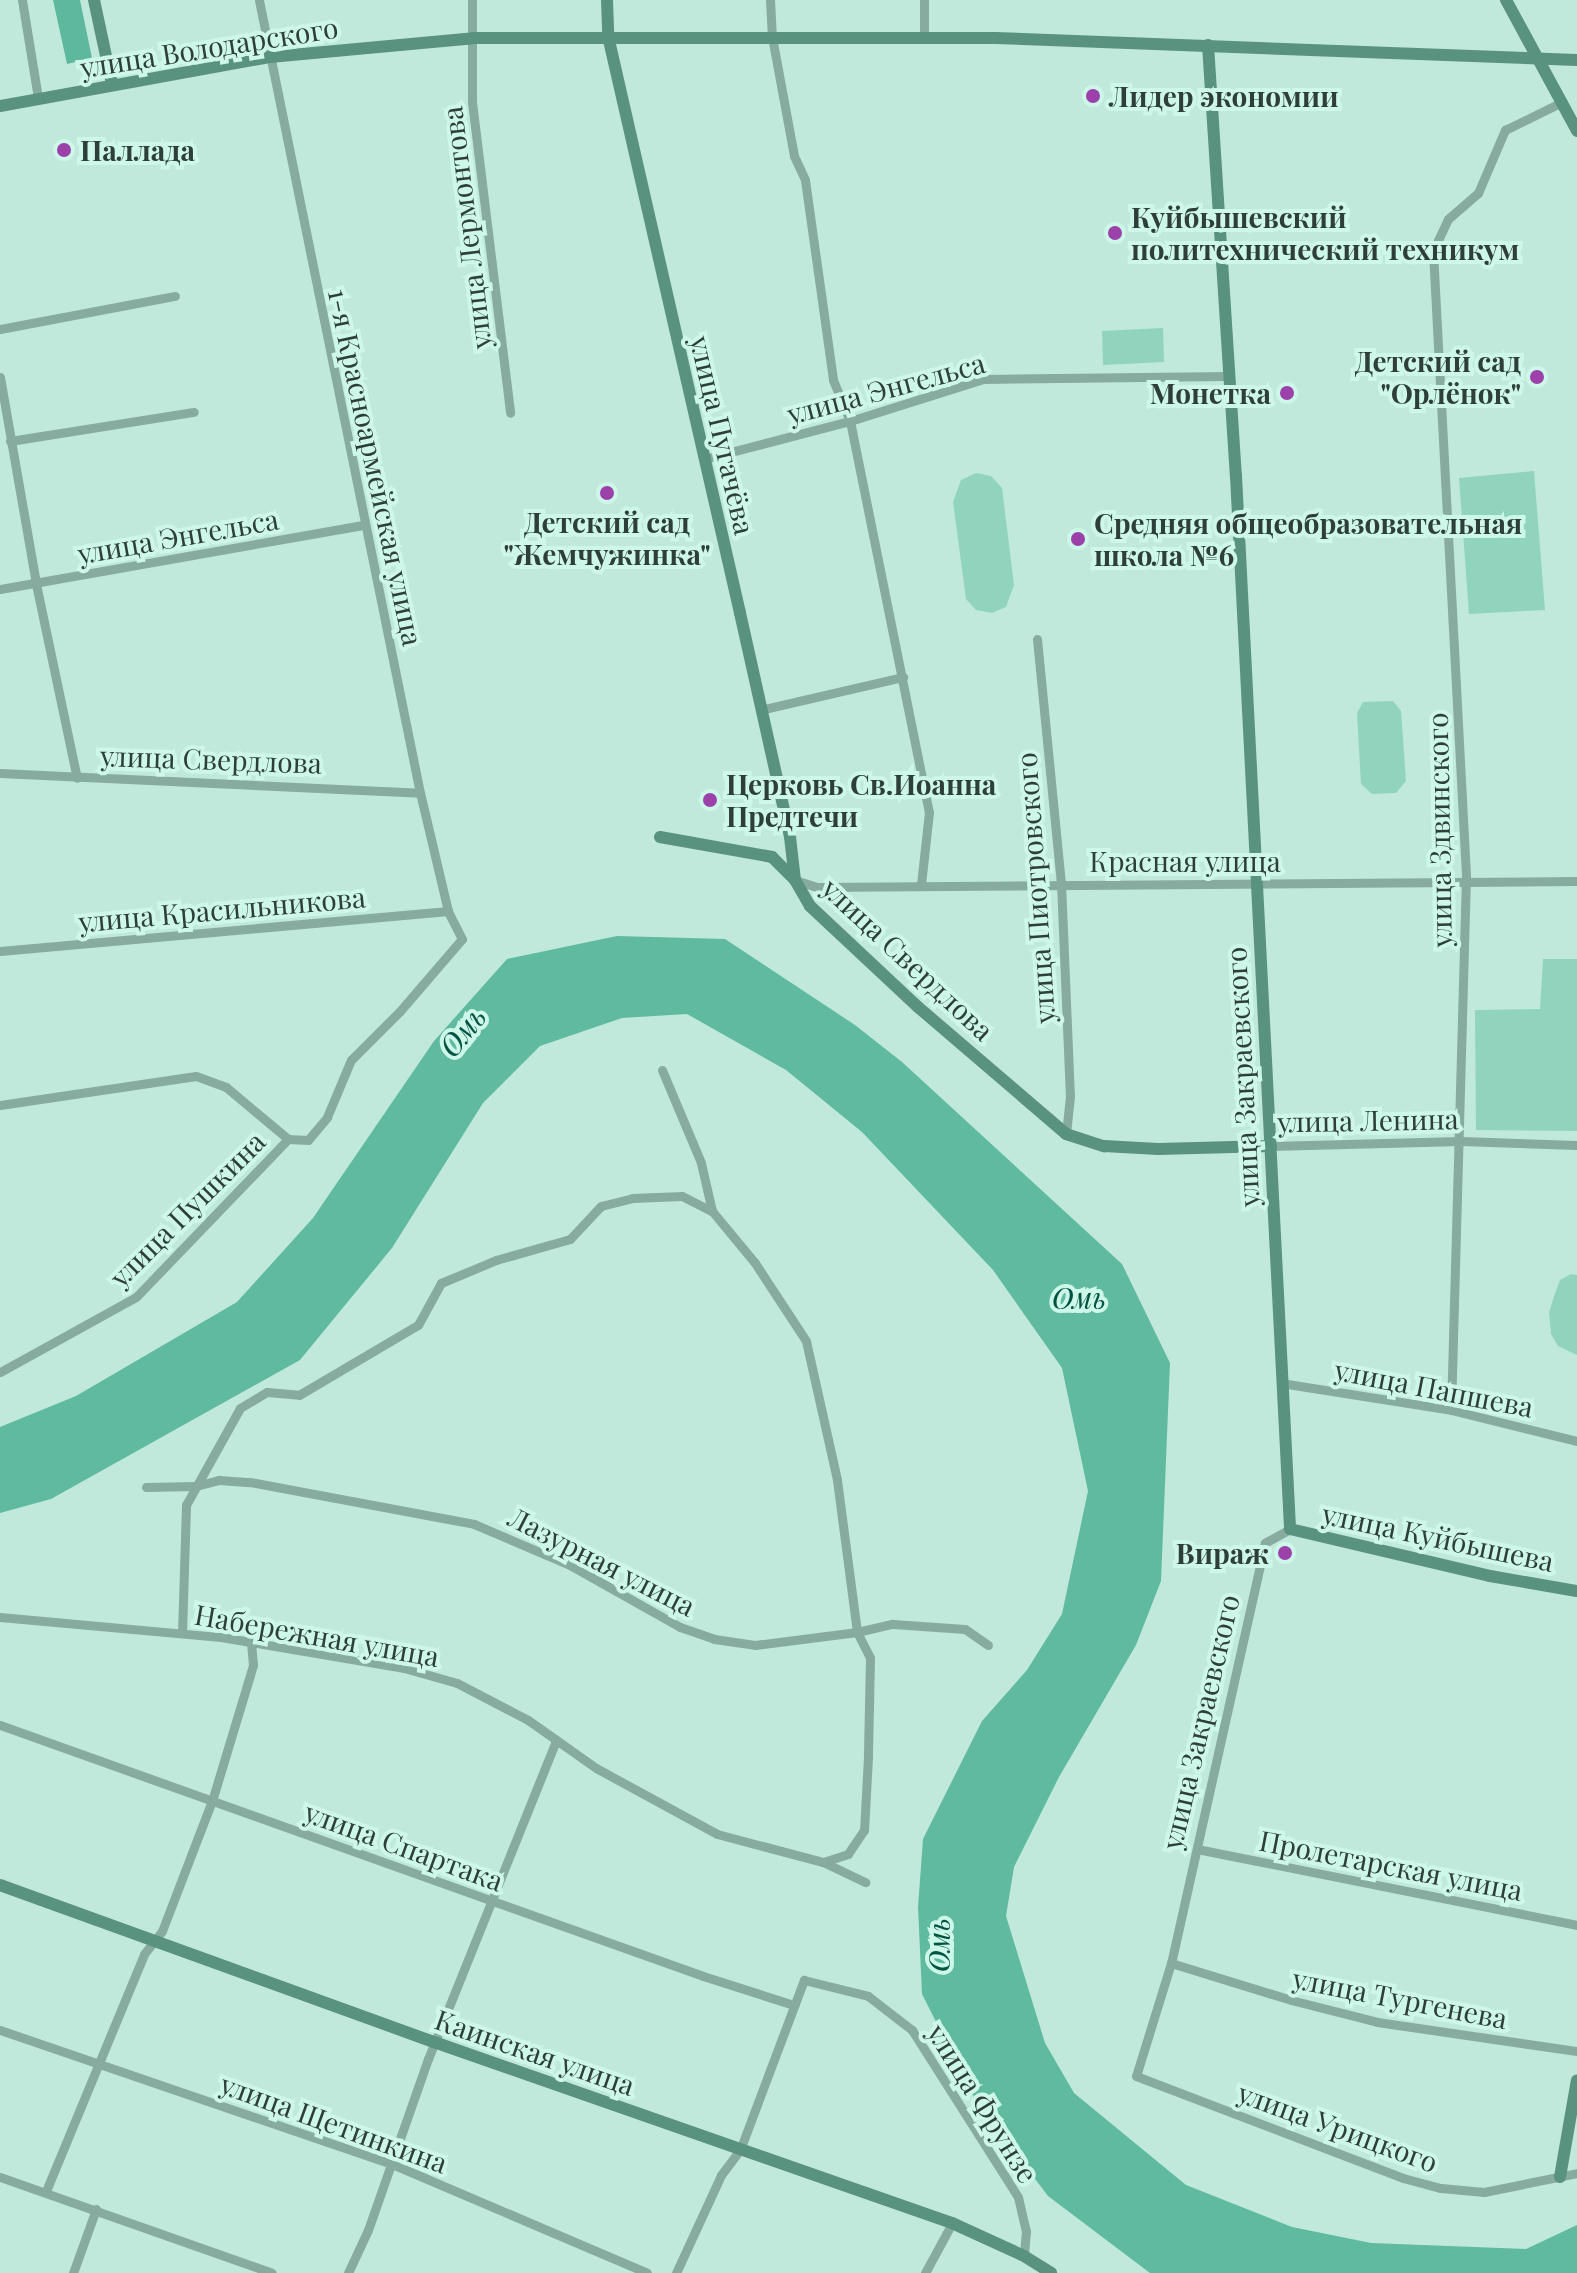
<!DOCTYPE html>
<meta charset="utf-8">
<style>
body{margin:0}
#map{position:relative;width:1577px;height:2273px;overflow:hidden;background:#c0e9db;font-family:"Playfair Display",serif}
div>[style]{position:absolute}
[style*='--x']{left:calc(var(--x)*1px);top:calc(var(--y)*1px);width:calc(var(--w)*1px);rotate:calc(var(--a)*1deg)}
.green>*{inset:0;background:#91d4be}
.forest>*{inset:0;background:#5eb89e}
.water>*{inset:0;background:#60ba9f}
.street>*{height:9px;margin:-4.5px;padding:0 4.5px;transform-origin:4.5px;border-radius:4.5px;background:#87ab9f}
.secondary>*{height:12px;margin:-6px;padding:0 6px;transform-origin:6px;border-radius:6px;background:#5a9280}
.dots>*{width:22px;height:22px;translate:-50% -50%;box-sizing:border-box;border:4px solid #cdf7e8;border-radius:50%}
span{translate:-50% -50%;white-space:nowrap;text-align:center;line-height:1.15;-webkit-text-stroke:8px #cdf7e8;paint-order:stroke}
.street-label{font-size:28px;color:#2e3e39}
.poi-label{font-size:28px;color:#2e3e39;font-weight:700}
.left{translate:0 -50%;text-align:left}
.right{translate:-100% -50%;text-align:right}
.water-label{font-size:30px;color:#035342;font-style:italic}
</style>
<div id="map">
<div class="green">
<i style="clip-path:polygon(1163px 328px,1164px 362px,1103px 365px,1102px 331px)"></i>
<i style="clip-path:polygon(1534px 471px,1545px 610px,1469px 614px,1459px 478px)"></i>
<i style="clip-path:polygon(976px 473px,991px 476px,1002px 488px,1014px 585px,1006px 607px,992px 613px,976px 610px,966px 599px,953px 502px,961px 480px)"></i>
<i style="clip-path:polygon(1393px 701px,1401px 711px,1406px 781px,1396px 793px,1372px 794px,1361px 784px,1357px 713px,1363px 702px)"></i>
<i style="clip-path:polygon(1543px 959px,1577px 959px,1577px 1131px,1476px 1130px,1475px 1010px,1540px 1009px)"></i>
<i style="clip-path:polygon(1571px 1274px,1577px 1275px,1577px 1355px,1558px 1346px,1551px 1334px,1549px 1313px,1554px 1296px,1560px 1280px)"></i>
</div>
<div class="forest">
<i style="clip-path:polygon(53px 0,80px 0,92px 58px,67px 64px)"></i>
</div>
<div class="water">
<i style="clip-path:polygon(617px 936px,725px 939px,855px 1025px,902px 1062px,1122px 1264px,1170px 1363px,1161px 1581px,1136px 1645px,1059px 1777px,1014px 1867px,1006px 1916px,1045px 2043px,1074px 2093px,1186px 2185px,1292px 2227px,1371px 2243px,1526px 2249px,1577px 2225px,1577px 2273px,1150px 2273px,1048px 2196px,976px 2101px,922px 1994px,918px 1907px,923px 1839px,982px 1721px,1027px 1670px,1062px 1614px,1088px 1491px,1062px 1368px,993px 1270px,862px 1132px,786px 1070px,687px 1014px,622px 1018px,540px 1046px,483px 1103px,392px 1248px,300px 1360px,51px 1499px,0 1513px,0 1427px,76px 1396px,237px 1302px,313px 1218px,434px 1041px,507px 959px)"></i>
</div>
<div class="street">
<i style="--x:22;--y:0;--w:99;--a:80.7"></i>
<i style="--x:472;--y:0;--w:102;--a:90"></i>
<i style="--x:472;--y:102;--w:313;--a:83"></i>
<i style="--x:770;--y:0;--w:37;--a:87"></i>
<i style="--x:772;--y:37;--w:121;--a:79.5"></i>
<i style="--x:794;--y:156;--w:26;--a:65"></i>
<i style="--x:805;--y:180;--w:202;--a:82"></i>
<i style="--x:833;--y:380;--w:44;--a:67.5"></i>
<i style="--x:850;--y:421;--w:399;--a:78.6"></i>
<i style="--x:929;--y:812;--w:73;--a:96.3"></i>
<i style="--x:924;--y:0;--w:36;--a:90"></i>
<i style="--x:0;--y:329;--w:178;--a:-10.7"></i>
<i style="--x:0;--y:377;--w:210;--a:80.1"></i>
<i style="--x:36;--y:584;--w:198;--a:78.1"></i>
<i style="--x:10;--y:441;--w:186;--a:-9"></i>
<i style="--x:704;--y:459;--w:151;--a:-14.6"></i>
<i style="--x:850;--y:421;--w:139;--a:-17.5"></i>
<i style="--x:983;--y:379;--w:244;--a:-0.7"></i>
<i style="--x:0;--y:589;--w:370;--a:-10"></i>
<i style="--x:1037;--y:639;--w:245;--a:84.4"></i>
<i style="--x:1061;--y:883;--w:213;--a:87.6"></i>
<i style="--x:1070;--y:1096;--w:38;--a:96"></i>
<i style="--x:760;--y:710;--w:147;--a:-13"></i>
<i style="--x:0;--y:773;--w:420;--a:2.7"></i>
<i style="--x:795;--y:880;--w:23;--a:18"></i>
<i style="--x:817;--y:887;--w:760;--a:-0.45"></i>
<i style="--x:0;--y:951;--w:450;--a:-5.1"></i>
<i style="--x:662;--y:1070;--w:101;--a:67.2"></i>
<i style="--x:701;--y:1163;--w:49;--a:77.1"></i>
<i style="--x:0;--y:1105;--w:198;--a:-8.4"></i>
<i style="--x:196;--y:1076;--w:32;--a:20"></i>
<i style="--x:226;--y:1087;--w:81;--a:40"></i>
<i style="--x:1271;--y:1146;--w:190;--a:-1.5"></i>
<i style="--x:1461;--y:1141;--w:116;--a:2"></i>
<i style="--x:0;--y:1372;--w:155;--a:-28.9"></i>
<i style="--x:136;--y:1297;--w:219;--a:-46.1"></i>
<i style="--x:288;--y:1139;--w:20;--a:3"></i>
<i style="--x:308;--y:1140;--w:30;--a:-50"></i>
<i style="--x:327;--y:1117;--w:62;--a:-67.2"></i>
<i style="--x:351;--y:1060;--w:69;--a:-45"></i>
<i style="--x:400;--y:1011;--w:95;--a:-49.3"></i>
<i style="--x:462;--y:939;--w:31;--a:-117"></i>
<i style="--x:448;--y:911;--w:121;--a:-103.3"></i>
<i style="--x:420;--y:793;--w:809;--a:-101.48"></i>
<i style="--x:1281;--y:1383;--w:172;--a:9"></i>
<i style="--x:1451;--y:1410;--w:130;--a:13.8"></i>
<i style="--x:1451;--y:1410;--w:535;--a:-88.39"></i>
<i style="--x:1466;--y:875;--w:625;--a:-93.03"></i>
<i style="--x:1433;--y:251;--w:35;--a:-65"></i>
<i style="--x:1448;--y:219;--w:40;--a:-41"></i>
<i style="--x:1478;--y:193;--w:69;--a:-66.8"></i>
<i style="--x:1505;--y:130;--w:64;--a:-26.2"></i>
<i style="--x:146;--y:1487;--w:50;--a:-1.1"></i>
<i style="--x:196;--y:1486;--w:24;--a:-15"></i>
<i style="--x:219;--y:1480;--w:31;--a:4"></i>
<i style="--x:250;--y:1482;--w:228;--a:10.6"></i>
<i style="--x:474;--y:1524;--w:104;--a:23.1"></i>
<i style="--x:570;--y:1565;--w:126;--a:29.4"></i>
<i style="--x:680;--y:1627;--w:36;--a:19"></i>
<i style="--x:714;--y:1639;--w:41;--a:8.3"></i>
<i style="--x:755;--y:1645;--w:103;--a:-7.3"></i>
<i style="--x:857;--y:1632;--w:37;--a:-13"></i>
<i style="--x:893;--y:1624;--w:72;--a:4"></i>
<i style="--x:965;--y:1629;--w:28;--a:35"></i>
<i style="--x:1290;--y:1529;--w:29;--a:151"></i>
<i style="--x:1265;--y:1543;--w:430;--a:102.6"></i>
<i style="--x:1171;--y:1963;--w:118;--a:107.2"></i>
<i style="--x:1136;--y:2076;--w:286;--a:20.9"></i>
<i style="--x:1403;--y:2178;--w:39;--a:15"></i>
<i style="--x:1441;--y:2188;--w:43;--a:5.3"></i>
<i style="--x:1484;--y:2192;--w:95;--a:-11.5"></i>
<i style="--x:0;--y:1617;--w:222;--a:5.2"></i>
<i style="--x:221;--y:1637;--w:186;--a:9.6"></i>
<i style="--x:404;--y:1668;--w:55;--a:15.8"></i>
<i style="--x:457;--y:1683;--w:80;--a:27.5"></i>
<i style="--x:528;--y:1720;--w:83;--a:35.2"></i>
<i style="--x:596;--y:1768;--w:138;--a:28.6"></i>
<i style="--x:717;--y:1834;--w:110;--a:14.8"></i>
<i style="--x:823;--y:1862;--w:47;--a:25.5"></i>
<i style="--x:182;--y:1633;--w:128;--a:-88.2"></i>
<i style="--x:186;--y:1505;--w:111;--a:-60.9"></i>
<i style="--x:240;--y:1408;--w:31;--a:-31"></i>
<i style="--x:267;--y:1392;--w:32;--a:5"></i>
<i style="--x:299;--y:1395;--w:138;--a:-30.5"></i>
<i style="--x:418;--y:1325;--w:48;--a:-61.3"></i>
<i style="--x:441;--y:1283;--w:60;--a:-22.7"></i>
<i style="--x:496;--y:1260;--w:77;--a:-15.8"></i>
<i style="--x:570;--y:1239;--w:45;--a:-46.8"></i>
<i style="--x:601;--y:1206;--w:32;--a:-14"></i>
<i style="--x:632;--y:1198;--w:50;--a:-2.3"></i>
<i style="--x:682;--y:1196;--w:34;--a:27"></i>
<i style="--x:712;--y:1211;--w:67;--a:50.4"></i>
<i style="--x:755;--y:1263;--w:93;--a:56.8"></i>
<i style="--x:806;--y:1341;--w:142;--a:77.4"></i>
<i style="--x:837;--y:1480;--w:153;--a:82.5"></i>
<i style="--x:857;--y:1632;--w:29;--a:63"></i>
<i style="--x:870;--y:1658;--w:99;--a:91.2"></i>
<i style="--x:868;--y:1757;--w:73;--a:93.1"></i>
<i style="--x:864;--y:1830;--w:29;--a:124"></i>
<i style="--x:848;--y:1854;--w:26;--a:162"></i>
<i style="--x:0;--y:1725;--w:746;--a:19.65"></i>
<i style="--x:703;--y:1976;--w:96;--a:17.7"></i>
<i style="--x:1197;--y:1849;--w:388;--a:11.3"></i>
<i style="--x:1171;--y:1963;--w:126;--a:17.1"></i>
<i style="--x:1291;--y:2000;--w:89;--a:14.3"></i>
<i style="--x:1377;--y:2022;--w:202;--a:8.3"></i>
<i style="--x:0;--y:2030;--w:414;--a:18.9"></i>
<i style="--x:392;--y:2164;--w:277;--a:23.1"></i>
<i style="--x:0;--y:2177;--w:288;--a:19.4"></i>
<i style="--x:46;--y:2191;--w:256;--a:-67.5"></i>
<i style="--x:144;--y:1954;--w:29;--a:-52"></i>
<i style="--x:162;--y:1931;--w:139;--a:-69"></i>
<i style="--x:212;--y:1801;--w:142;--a:-73.2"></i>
<i style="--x:253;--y:1665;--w:21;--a:-95"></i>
<i style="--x:73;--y:2273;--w:68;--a:-70.2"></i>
<i style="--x:348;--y:2273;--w:47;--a:-65.1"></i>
<i style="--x:368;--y:2230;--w:181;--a:-70.7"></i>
<i style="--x:428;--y:2059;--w:344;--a:-68.1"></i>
<i style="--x:676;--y:2273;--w:108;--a:-65.3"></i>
<i style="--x:721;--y:2175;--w:31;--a:-53"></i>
<i style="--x:740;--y:2150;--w:182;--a:-69.4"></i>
<i style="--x:804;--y:1980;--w:66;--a:14"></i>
<i style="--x:868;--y:1996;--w:56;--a:37.7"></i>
<i style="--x:912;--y:2030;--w:198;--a:57.6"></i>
<i style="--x:1018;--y:2197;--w:35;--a:77"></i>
<i style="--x:1026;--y:2231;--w:25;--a:95"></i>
<i style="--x:925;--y:2273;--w:57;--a:-61.6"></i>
</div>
<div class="secondary">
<i style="--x:94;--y:0;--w:86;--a:77.9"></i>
<i style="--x:607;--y:0;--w:36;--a:88"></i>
<i style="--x:608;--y:36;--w:592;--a:77.11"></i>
<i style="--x:740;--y:613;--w:230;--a:77.4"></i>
<i style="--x:790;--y:837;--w:43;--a:83.4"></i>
<i style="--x:1506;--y:0;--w:149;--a:61.5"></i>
<i style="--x:1208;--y:45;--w:432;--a:86.3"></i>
<i style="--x:1236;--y:476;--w:1054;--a:87.06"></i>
<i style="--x:1290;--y:1529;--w:205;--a:13.2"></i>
<i style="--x:1490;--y:1576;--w:88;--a:9.8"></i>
<i style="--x:0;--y:106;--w:274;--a:-10.3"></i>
<i style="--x:270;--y:57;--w:204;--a:-5.3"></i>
<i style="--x:473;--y:38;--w:523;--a:0"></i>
<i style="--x:996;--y:38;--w:581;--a:2.17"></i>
<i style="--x:660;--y:837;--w:114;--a:10.1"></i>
<i style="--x:772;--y:857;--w:33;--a:45"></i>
<i style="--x:795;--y:880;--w:30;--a:60"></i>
<i style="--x:810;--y:906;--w:148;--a:43.1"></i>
<i style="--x:918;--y:1007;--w:195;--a:40.6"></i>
<i style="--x:1066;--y:1134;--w:40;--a:18"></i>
<i style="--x:1104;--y:1146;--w:54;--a:3.2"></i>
<i style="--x:1158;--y:1149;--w:113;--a:-1.5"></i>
<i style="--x:0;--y:1885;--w:462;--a:19.9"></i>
<i style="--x:434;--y:2042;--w:549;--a:19.26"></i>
<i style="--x:952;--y:2223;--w:79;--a:24.6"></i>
<i style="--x:1024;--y:2256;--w:32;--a:32"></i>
<i style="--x:1560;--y:2177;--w:98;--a:-80.1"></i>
</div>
<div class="dots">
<i style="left:1093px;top:96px;background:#9c40aa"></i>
<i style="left:64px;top:150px;background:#9c40aa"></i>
<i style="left:1115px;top:233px;background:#9c40aa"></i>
<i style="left:1537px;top:377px;background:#9c40aa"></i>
<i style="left:1287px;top:393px;background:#9c40aa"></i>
<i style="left:607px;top:493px;background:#9c40aa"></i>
<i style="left:1078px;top:539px;background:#9c40aa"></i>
<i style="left:710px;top:800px;background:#9c40aa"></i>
<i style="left:1285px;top:1553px;background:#9c40aa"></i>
</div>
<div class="street-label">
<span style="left:209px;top:47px;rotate:-9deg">улица Володарского</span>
<span style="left:466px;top:228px;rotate:-97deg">улица Лермонтова</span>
<span style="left:886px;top:388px;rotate:-15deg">улица Энгельса</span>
<span style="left:723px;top:435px;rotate:77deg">улица Пугачёва</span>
<span style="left:376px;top:467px;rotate:78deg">1-я Красноармейская улица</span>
<span style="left:178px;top:536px;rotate:-10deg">улица Энгельса</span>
<span style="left:211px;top:759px;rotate:2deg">улица Свердлова</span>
<span style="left:1439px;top:830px;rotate:-91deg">улица Здвинского</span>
<span style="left:1185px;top:861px">Красная улица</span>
<span style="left:1035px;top:888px;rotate:-94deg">улица Пиотровского</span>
<span style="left:222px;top:909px;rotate:-5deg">улица Красильникова</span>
<span style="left:908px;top:959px;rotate:43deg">улица Свердлова</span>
<span style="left:1242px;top:1077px;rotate:-93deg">улица Закраевского</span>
<span style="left:1368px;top:1120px;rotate:-1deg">улица Ленина</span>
<span style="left:187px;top:1209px;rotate:-45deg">улица Пушкина</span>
<span style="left:1434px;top:1388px;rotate:11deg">улица Папшева</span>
<span style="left:1438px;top:1537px;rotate:12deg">улица Куйбышева</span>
<span style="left:602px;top:1561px;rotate:27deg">Лазурная улица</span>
<span style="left:317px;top:1635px;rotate:10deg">Набережная улица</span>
<span style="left:1200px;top:1722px;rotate:-77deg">улица Закраевского</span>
<span style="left:404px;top:1846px;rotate:20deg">улица Спартака</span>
<span style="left:1391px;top:1865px;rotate:11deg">Пролетарская улица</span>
<span style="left:1400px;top:1998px;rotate:11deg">улица Тургенева</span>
<span style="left:535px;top:2052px;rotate:19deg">Каинская улица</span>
<span style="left:983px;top:2103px;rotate:58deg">улица Фрунзе</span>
<span style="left:334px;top:2123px;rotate:20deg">улица Щетинкина</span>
<span style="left:1338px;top:2127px;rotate:20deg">улица Урицкого</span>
</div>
<div class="poi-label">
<span class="left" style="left:1109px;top:96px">Лидер экономии</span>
<span class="left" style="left:80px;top:150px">Паллада</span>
<span class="left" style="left:1131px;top:233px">Куйбышевский<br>политехнический техникум</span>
<span class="right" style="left:1521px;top:377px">Детский сад<br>"Орлёнок"</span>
<span class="right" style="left:1271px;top:393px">Монетка</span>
<span style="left:607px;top:538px">Детский сад<br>"Жемчужинка"</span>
<span class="left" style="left:1094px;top:539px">Средняя общеобразовательная<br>школа №6</span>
<span class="left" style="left:726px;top:800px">Церковь Св.Иоанна<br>Предтечи</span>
<span class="right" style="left:1269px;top:1553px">Вираж</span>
</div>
<div class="water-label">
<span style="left:462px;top:1031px;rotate:-51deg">Омь</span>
<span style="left:1079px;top:1297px">Омь</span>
<span style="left:938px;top:1945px;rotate:-90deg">Омь</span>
</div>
</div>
